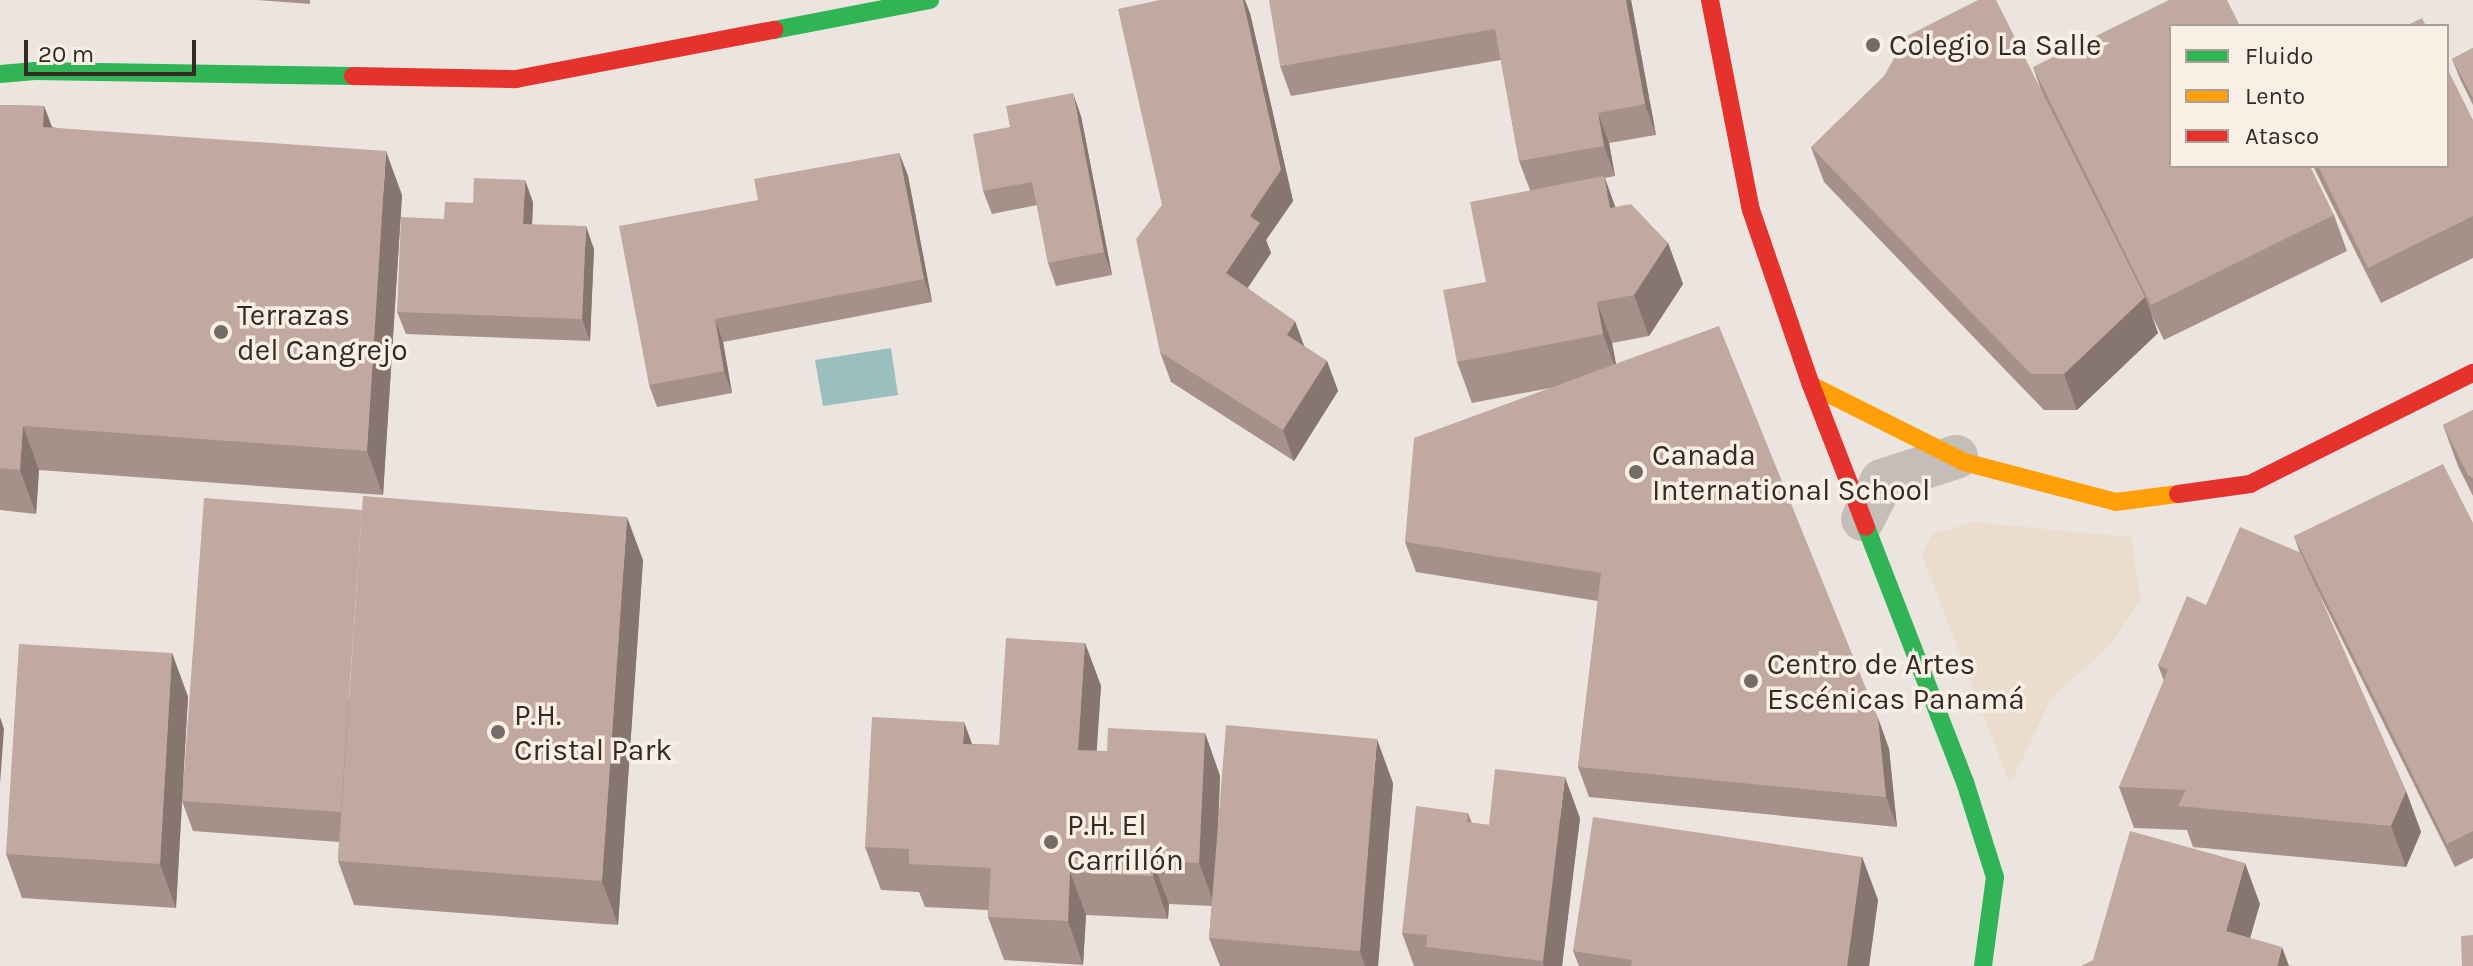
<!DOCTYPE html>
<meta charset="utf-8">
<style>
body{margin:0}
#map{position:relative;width:2473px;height:966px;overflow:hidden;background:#ece5df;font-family:Karla,sans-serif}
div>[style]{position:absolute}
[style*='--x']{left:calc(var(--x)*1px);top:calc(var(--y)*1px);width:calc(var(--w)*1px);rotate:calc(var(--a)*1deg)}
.plaza>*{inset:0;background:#ebddcd}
.water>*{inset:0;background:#9abfbe}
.street>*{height:44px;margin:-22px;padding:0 22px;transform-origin:22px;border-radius:22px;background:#c5bdb7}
.fast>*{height:18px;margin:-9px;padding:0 9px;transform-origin:9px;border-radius:9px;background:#30b455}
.slow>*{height:18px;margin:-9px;padding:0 9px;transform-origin:9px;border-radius:9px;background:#ff9f0a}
.jam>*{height:18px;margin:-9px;padding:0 9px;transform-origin:9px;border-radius:9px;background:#e5322d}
.wall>*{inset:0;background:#a6908a}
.shaded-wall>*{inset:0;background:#877670}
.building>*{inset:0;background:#c1a8a0}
.dots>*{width:22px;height:22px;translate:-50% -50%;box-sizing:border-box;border:4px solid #faefe5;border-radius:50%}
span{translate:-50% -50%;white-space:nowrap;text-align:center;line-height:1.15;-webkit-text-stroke:7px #faefe5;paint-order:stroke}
.poi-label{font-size:30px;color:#352a26}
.left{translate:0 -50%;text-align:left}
.legend{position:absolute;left:2169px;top:24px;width:280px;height:144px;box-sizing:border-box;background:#faefe5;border:2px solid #aba099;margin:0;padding:10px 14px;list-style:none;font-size:24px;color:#352a26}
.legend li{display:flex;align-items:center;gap:16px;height:40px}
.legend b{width:40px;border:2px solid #aba099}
.scale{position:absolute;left:24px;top:40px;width:172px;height:36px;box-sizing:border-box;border:4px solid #352a26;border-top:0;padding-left:10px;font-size:24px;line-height:28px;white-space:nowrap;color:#352a26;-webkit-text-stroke:6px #faefe5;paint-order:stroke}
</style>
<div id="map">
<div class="plaza">
<i style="clip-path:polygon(1972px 522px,2131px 537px,2141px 599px,2112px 643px,2051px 699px,2010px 785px,1922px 555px,1932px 534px)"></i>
</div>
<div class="water">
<i style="clip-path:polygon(891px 348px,898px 395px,823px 406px,815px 360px)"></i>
</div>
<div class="street">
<i style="--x:1863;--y:519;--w:42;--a:-63.4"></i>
<i style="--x:1882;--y:481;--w:78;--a:-18"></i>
</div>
<div class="fast">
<i style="--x:774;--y:30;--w:159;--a:-10.9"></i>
<i style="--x:0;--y:74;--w:35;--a:-5"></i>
<i style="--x:35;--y:71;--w:318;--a:0.9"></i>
<i style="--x:1866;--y:527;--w:274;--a:68.8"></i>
<i style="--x:1965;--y:782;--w:100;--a:72.5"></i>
<i style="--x:1995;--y:877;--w:90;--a:97.7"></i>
</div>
<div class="slow">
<i style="--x:1811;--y:385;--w:171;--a:26.7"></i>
<i style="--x:1964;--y:462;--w:157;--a:14.7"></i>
<i style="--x:2116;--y:502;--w:63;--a:-7.4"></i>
</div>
<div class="jam">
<i style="--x:1710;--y:0;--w:214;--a:79"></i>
<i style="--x:1751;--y:210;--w:185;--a:71.1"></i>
<i style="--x:1811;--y:385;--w:152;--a:68.8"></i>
<i style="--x:353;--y:76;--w:163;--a:1.1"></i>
<i style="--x:516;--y:79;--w:263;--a:-10.8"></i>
<i style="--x:2178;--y:494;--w:73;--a:-7.9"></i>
<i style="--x:2250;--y:484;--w:249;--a:-26.5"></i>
</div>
<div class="wall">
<i style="clip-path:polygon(257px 0,310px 0,310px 4px)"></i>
<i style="clip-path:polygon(1631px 0,1656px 135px,1609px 143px,1615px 176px,1605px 178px,1615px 207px,1668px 243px,1683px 284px,1649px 336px,1612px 343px,1616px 364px,1878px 718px,1889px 749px,1897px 827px,1589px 797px,1578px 767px,1598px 601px,1416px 572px,1405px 542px,1550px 388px,1472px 403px,1457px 362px,1486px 282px,1530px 190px,1519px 161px,1501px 60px,1291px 96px,1280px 66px)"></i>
<i style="clip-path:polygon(1250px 13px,1293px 201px,1266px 240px,1271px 253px,1248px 288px,1304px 346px,1327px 361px,1338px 391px,1294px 461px,1171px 382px,1160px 352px,1162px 205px)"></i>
<i style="clip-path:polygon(2473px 48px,2473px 105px,2461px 81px,2452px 59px)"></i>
<i style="clip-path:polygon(2033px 67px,2334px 215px,2347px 251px,2164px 340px,2151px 314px,2158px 333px,2077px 410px,2044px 410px,1824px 182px,1811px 147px,2041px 90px)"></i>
<i style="clip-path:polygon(0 105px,44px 106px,52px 127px,402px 195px,383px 495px,39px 470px,36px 514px,0 510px)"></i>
<i style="clip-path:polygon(1081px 116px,1112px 275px,1056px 286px,1048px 263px,1037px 205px,992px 214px,983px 191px)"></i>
<i style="clip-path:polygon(2473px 120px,2473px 258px,2381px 303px,2313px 166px,2447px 166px)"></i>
<i style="clip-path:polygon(899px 153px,908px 176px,932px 302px,723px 342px,732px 393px,657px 407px,649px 385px,758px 200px)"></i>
<i style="clip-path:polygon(533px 202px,532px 225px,594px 249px,590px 341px,406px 334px,397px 312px,473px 203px)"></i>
<i style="clip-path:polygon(2473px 410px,2473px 496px,2458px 466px,2443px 425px)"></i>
<i style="clip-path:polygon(2473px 523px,2473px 858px,2455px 867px,2313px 581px,2406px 791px,2421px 832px,2406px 867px,2193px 847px,2187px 830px,2134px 828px,2119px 787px,2164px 681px,2158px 665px,2206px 605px,2300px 553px,2294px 536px)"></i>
<i style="clip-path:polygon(643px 560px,618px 925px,354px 905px,338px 861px,339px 842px,193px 831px,182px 801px,176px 908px,22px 898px,6px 854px,172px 653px,188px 697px,183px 779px)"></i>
<i style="clip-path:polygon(1085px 643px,1101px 686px,1096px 751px,1107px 751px,1205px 733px,1220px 776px,1218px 827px,1393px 783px,1378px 966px,1220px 966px,1209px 938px,1212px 906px,1169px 904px,1168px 919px,1086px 915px,1083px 965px,1004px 960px,988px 917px,988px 910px,925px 907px,919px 892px,881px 890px,865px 847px,972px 744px,999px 745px)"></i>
<i style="clip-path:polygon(1468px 813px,1472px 823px,1489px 825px,1580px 818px,1562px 966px,1414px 966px,1402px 933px)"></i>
<i style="clip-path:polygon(1862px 857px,1878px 900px,1869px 966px,1579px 966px,1573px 951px)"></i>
</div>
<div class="shaded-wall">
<i style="clip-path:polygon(1243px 0,1245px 0,1250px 13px,1293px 201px,1266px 240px,1271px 253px,1237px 303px,1226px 273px)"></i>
<i style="clip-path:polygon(1626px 0,1631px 0,1656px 135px,1645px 104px)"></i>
<i style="clip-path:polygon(1073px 93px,1081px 116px,1112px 275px,1104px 252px)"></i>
<i style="clip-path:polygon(44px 106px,60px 149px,43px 127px)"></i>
<i style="clip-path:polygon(1598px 113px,1609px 143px,1615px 176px,1604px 146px)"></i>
<i style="clip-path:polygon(386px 151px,402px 195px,383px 495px,367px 451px)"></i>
<i style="clip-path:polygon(899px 153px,908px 176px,932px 302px,924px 279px)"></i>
<i style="clip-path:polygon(1604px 176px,1619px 217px,1610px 208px)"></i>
<i style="clip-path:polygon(525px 180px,533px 202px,531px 247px,523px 224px)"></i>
<i style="clip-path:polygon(586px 226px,594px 249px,590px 341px,582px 319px)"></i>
<i style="clip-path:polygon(1668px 243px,1683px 284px,1649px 336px,1634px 295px)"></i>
<i style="clip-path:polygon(2145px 297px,2158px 333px,2077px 410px,2064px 374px)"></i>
<i style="clip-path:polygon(1597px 302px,1612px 343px,1618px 375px,1603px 334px)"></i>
<i style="clip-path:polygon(715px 319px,723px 342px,732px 393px,724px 371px)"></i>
<i style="clip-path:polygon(1295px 321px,1306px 351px,1287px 335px)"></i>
<i style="clip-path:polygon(1327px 361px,1338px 391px,1294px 461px,1283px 430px)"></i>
<i style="clip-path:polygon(23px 426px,39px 470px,36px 514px,20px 470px)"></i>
<i style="clip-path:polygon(627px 517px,643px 560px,618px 925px,602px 881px)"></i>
<i style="clip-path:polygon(1085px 643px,1101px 686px,1094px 793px,1078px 750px)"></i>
<i style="clip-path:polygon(172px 653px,188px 697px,176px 908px,160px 864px)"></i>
<i style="clip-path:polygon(0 717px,4px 729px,0 784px)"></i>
<i style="clip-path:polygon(1878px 718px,1889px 749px,1897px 827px,1886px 797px)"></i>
<i style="clip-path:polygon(964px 722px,980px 765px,963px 744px)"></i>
<i style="clip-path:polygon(1205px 733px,1220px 776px,1215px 906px,1199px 863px)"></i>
<i style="clip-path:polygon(1377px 739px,1393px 783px,1378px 966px,1365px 966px,1360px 951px)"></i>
<i style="clip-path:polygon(1565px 777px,1580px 818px,1562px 966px,1544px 966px,1543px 961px)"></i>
<i style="clip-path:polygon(2406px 791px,2421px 832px,2406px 867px,2391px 826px)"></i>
<i style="clip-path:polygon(1862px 857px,1878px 900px,1869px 966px,1847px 966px)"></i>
<i style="clip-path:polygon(1153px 861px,1169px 904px,1168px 919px,1153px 876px)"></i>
<i style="clip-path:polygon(2245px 863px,2260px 904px,2242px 966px,2226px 931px)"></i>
<i style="clip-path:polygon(1070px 872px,1086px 915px,1083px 965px,1068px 921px)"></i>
<i style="clip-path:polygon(2282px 947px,2289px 966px,2277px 966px)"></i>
</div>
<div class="building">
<i style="clip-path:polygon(1160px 0,1243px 0,1281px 170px,1250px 216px,1260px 223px,1226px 273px,1295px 321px,1287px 335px,1327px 361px,1283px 430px,1160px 352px,1136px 239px,1162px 205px,1118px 9px)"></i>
<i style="clip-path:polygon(1269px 0,1626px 0,1645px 104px,1598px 113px,1604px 146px,1519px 161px,1495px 29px,1280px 66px)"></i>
<i style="clip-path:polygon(1978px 0,1996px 0,2145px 297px,2064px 374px,2031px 374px,1811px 147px,1884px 76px,1907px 36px)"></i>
<i style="clip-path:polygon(2169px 0,2227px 0,2240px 26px,2171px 26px,2171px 166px,2310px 166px,2334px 215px,2151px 305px,2033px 67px)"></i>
<i style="clip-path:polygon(2422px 18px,2426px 26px,2406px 26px)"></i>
<i style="clip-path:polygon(2473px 48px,2473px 98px,2452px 59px)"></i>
<i style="clip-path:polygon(2447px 68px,2473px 120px,2473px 216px,2368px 268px,2318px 166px,2447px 166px)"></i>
<i style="clip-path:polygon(1073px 93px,1104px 252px,1048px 263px,1032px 182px,983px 191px,973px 134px,1010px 127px,1006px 106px)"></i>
<i style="clip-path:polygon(0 105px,44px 106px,43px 127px,386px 151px,367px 451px,23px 426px,20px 470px,0 468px)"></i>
<i style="clip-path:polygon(899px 153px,924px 279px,715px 319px,724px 371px,649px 385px,619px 226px,758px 200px,754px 179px)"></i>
<i style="clip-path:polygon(1604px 176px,1610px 208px,1631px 204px,1668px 243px,1634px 295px,1597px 302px,1603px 334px,1457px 362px,1443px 290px,1486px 282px,1470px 202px)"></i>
<i style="clip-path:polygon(474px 178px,525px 180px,523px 224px,586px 226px,582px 319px,397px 312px,401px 217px,444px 219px,445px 202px,473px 203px)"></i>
<i style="clip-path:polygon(1719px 326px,1878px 718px,1886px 797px,1578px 767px,1601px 573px,1405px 542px,1414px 438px)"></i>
<i style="clip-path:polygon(2473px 410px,2473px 478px,2468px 475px,2443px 425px)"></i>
<i style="clip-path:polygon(2443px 464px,2473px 523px,2473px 831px,2447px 844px,2294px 536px)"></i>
<i style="clip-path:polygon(363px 496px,627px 517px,602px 881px,338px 861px)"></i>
<i style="clip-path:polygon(204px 498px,362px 510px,341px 812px,182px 801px)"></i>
<i style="clip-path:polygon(2240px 527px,2301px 553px,2406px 791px,2391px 826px,2178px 806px,2186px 790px,2119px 787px,2168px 670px,2158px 665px,2187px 596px,2206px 605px)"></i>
<i style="clip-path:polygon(1006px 638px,1085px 643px,1078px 750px,1107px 751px,1108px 728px,1205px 733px,1199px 863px,1153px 861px,1153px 876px,1070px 872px,1068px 921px,988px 917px,991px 868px,909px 864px,909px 849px,865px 847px,872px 717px,964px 722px,963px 744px,999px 745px)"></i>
<i style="clip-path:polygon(19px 644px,172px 653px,160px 864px,6px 854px)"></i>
<i style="clip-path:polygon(1226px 725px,1377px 739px,1360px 951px,1209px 938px)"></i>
<i style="clip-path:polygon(1495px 769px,1565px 777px,1543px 961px,1426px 947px,1427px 935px,1402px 933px,1416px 806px,1468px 813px,1467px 822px,1489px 825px)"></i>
<i style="clip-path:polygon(1593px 817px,1862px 857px,1847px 966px,1631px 966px,1632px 960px,1573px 951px)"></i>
<i style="clip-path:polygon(2130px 831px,2245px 863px,2226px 931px,2282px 947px,2277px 966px,2081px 966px,2093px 960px)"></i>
<i style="clip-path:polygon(2473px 935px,2473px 966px,2462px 966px,2461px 936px)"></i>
</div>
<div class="dots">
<i style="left:1873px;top:45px;background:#756b67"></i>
<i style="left:221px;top:332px;background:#756b67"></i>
<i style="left:1636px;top:472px;background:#756b67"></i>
<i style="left:1751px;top:681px;background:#756b67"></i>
<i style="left:498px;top:732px;background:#756b67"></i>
<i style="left:1051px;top:842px;background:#756b67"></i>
</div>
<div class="poi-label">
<span class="left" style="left:1889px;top:45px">Colegio La Salle</span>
<span class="left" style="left:237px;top:332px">Terrazas<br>del Cangrejo</span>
<span class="left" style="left:1652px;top:472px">Canada<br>International School</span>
<span class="left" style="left:1767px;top:681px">Centro de Artes<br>Escénicas Panamá</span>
<span class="left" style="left:514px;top:732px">P.H.<br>Cristal Park</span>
<span class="left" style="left:1067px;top:842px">P.H. El<br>Carrillón</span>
</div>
<ul class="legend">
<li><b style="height:10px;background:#30b455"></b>Fluido</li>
<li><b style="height:10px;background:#ff9f0a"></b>Lento</li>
<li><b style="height:10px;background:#e5322d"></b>Atasco</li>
</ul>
<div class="scale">20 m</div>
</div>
